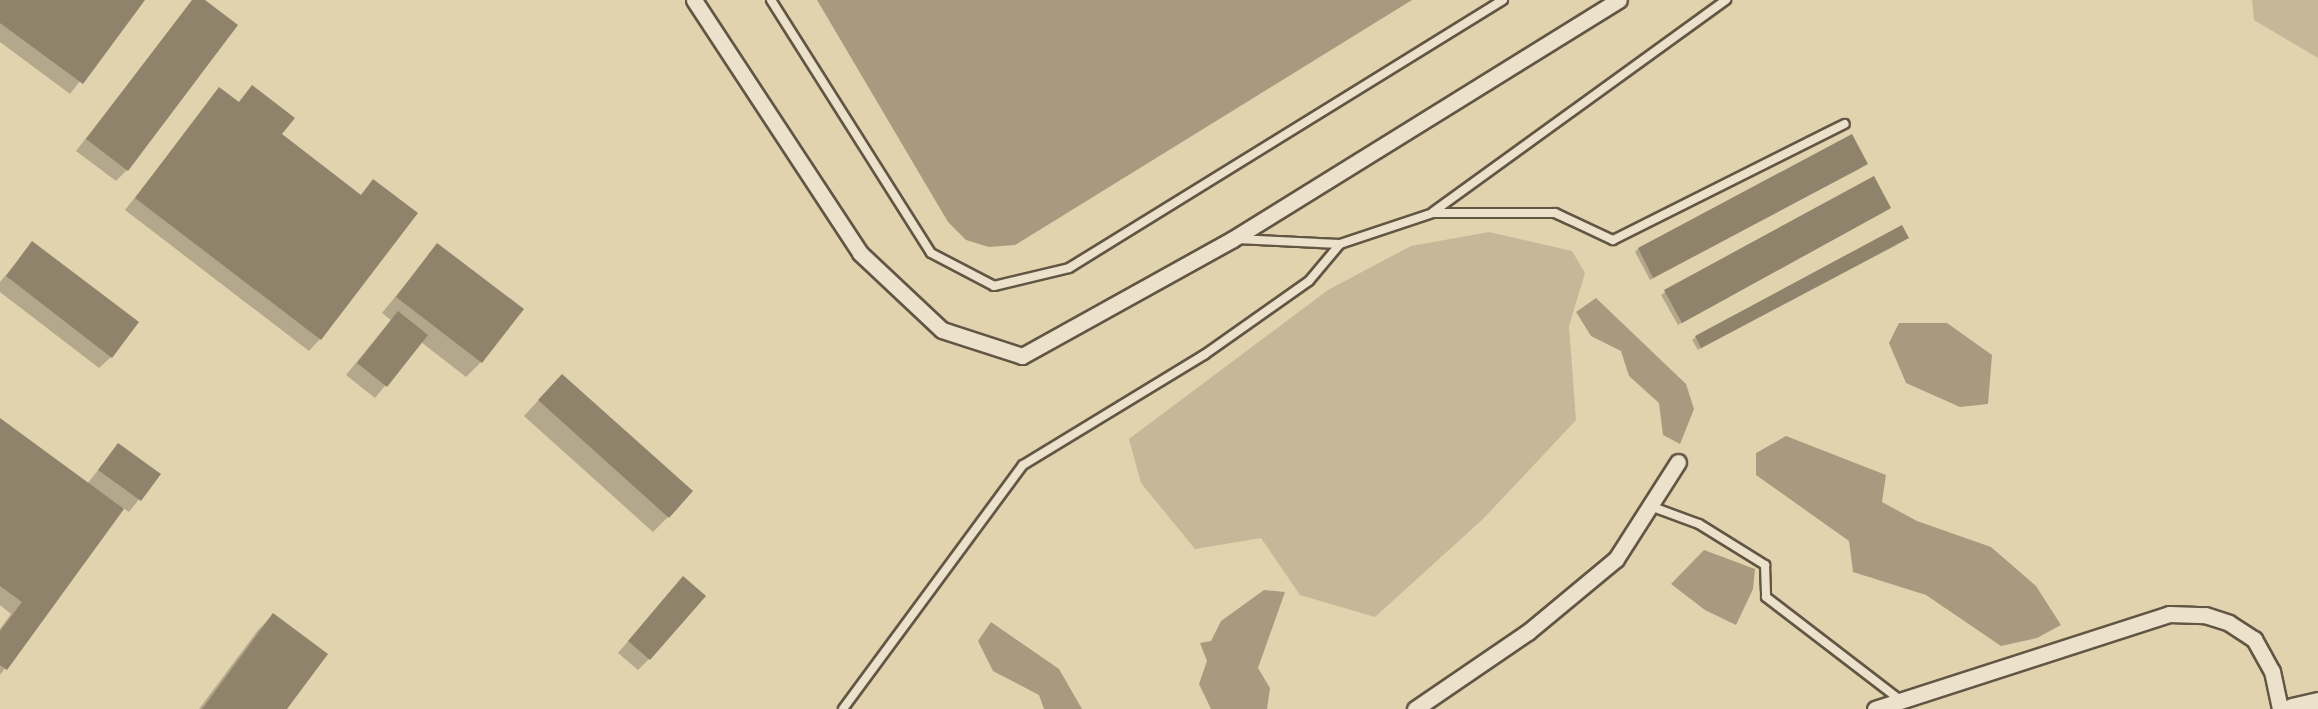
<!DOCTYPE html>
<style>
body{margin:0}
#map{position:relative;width:2318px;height:709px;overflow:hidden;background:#e2d3af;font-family:"Gentium Book Plus",serif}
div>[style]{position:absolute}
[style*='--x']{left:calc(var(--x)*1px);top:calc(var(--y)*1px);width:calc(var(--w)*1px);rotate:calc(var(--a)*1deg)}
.green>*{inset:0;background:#c5b797}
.water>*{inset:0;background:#a89a7f}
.shadow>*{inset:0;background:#0003}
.building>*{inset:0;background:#90836b}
.roads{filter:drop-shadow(2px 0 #625644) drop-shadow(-2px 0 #625644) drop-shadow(0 2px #625644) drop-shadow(0 -2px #625644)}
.service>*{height:8px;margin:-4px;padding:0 4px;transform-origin:4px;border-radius:4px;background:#ece2cb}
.minor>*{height:15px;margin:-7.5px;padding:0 7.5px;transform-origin:7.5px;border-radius:7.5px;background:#ece2cb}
.secondary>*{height:21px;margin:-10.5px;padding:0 10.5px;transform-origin:10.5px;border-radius:10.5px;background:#ece2cb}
span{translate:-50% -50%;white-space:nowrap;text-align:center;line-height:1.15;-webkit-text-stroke:5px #ece2cb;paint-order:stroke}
</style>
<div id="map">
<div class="green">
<i style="clip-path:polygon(2252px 0,2318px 0,2318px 58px,2254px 20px)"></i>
<i style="clip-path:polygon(1489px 232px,1572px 251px,1585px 273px,1569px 326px,1576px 420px,1484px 518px,1375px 617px,1300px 595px,1261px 538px,1195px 549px,1141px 483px,1129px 439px,1328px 290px,1411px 246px)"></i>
</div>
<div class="water">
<i style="clip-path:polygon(817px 0,1412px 0,1015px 245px,989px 247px,966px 240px,948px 222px)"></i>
<i style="clip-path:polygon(1596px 298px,1686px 384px,1694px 409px,1680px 444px,1663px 435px,1659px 403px,1629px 376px,1621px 351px,1591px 336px,1576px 312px)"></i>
<i style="clip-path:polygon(1899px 323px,1947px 323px,1992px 355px,1988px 404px,1960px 407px,1906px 383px,1889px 343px)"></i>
<i style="clip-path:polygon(1786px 436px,1886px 475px,1882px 502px,1917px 521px,1991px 547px,2036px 586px,2061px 625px,2037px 638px,2001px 646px,1926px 595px,1853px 572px,1849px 541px,1756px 475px,1756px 453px)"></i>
<i style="clip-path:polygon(1704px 550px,1755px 569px,1753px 589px,1736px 625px,1705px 610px,1671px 584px)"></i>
<i style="clip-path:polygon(1264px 590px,1285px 592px,1258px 668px,1270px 688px,1267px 709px,1211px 709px,1199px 684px,1207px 661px,1200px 643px,1211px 641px,1221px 621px)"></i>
<i style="clip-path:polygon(991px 622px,1059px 669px,1082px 709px,1044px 709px,1039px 695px,993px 671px,978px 641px)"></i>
</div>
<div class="shadow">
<i style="clip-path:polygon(0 0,143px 0,70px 94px,0 42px)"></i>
<i style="clip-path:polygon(193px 0,203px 0,127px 170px,116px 181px,76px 151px)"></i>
<i style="clip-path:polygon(252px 87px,280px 135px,360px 196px,373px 181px,320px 339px,309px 351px,125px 210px,220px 89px,238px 103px)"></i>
<i style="clip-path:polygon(1863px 167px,1650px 280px,1635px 252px,1638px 249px)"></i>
<i style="clip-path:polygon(1873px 178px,1889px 208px,1886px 211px,1678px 325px,1661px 295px,1665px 292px)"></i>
<i style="clip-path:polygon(1904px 241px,1698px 350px,1692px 340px,1696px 337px)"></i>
<i style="clip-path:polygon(33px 243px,111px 357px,99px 368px,0 292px,0 282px)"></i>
<i style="clip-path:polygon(437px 245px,481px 362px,466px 377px,421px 342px,375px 398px,346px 375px,391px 320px,382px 313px)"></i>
<i style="clip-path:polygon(547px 391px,668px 517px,653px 532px,524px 416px)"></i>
<i style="clip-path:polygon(0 420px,87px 484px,118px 445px,159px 474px,129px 512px,123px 508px,0 675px,0 629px,11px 614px,0 605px)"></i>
<i style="clip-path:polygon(672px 590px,649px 659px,638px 670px,618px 653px)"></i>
<i style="clip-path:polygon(273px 615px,285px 709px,199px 709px,258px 630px)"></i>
</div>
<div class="building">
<i style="clip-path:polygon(0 0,145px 0,83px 84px,0 23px)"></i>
<i style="clip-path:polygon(192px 0,205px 0,238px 25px,128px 171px,86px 139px)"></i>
<i style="clip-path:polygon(252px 85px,295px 118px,282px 134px,361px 195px,373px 179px,418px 213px,321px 340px,135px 198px,219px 87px,239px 102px)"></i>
<i style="clip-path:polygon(1852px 134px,1868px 164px,1653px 278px,1638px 248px)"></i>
<i style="clip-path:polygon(1874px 176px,1891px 208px,1682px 323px,1664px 290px)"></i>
<i style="clip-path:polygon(1902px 225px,1909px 238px,1701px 348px,1695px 336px)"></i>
<i style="clip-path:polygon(32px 241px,139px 322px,112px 358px,6px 276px)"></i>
<i style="clip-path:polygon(437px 243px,524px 309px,482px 363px,396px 297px)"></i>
<i style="clip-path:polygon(398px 311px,428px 335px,387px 387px,357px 363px)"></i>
<i style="clip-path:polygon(562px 374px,693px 491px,669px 518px,538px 400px)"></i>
<i style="clip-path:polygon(0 418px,124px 509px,7px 670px,0 665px,0 631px,22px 602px,0 586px)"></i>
<i style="clip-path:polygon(118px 443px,161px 474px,141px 501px,98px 470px)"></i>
<i style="clip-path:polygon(683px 576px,706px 596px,650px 660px,628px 641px)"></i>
<i style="clip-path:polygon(273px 613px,328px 654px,287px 709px,202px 709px)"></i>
</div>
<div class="roads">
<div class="service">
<i style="--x:771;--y:0;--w:299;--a:57.7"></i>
<i style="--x:931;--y:253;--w:71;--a:27.6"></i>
<i style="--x:994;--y:286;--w:77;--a:-13.5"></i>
<i style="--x:1069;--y:268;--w:510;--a:-31.7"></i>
<i style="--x:1433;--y:212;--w:362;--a:-35.9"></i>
<i style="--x:1237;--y:239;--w:103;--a:2.8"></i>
<i style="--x:1340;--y:244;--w:98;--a:-18.4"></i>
<i style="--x:1433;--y:213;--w:122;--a:0"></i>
<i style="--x:1555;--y:213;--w:64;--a:25"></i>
<i style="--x:1613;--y:240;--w:259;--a:-26.6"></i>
<i style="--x:1650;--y:506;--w:52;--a:20.2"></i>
<i style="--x:1699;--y:524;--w:78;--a:31.8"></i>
<i style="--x:1765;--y:565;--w:32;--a:88"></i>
<i style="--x:1766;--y:597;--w:169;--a:37.5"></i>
<i style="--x:843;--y:709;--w:303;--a:-53.6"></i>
<i style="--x:1023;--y:465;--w:212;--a:-31.3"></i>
<i style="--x:1204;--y:355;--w:128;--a:-35.2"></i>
<i style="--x:1309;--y:281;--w:48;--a:-50"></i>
</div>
<div class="minor">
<i style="--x:694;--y:0;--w:303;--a:56.7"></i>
<i style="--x:860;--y:253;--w:112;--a:43.2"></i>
<i style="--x:942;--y:330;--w:84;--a:18"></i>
<i style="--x:1022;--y:356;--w:241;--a:-29"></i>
<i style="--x:1233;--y:239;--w:454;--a:-31.8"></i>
<i style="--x:1415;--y:709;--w:137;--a:-34.3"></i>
<i style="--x:1528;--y:632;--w:114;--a:-39.7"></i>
<i style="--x:1616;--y:559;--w:115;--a:-57.4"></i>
<i style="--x:1875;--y:709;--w:309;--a:-17.9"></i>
<i style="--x:2169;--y:614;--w:36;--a:2"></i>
<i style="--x:2205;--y:615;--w:25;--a:18"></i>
<i style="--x:2229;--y:623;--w:30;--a:33"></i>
<i style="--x:2254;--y:639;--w:37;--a:61"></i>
<i style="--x:2272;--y:671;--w:39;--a:78"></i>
</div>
<div class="secondary">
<i style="--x:2292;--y:709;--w:27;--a:-13"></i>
</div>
</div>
</div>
